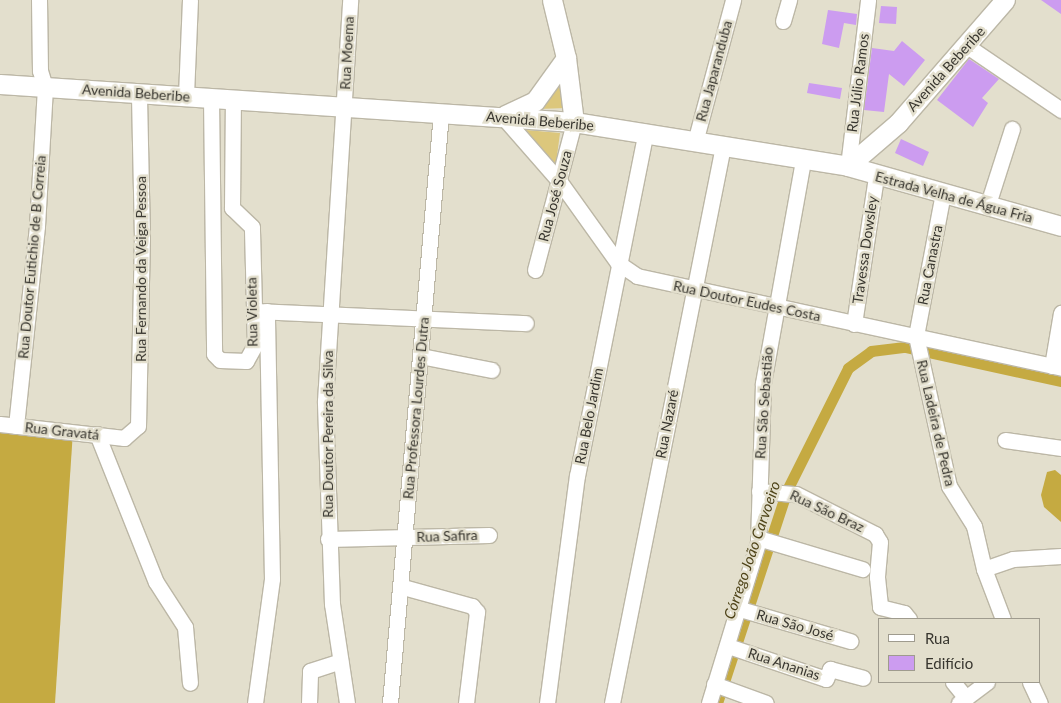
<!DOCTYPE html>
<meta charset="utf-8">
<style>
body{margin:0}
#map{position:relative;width:1061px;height:703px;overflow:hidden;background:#e3dfcd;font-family:Lato,sans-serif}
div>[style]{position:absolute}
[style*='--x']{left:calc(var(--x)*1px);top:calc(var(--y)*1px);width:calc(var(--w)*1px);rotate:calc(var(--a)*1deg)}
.green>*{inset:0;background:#dcc77c}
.forest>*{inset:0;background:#c5aa41}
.canal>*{height:11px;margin:-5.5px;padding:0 5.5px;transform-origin:5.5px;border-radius:5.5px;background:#c5aa42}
.building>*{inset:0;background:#cc9cf0}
.roads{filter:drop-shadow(1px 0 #bcb7a6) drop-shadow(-1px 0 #bcb7a6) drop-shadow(0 1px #bcb7a6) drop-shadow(0 -1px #bcb7a6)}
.minor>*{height:15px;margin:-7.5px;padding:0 7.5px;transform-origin:7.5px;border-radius:7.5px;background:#fff}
.major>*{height:19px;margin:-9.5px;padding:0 9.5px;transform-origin:9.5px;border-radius:9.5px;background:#fff}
span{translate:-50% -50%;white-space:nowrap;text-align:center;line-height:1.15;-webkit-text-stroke:5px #e3dfcd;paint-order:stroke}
.street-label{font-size:14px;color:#38362f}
.water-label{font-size:15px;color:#4e4318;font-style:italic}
.legend{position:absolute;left:878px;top:618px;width:162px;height:65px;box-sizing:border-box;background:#e3dfcd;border:1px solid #9f9b8e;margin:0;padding:6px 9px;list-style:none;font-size:15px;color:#38362f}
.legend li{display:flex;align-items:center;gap:10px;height:25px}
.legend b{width:25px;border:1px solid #9f9b8e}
</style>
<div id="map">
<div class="green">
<i style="clip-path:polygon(560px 85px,566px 108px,538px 109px,537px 109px)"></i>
<i style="clip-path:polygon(526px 130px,560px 133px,556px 163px,554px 163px)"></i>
</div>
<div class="forest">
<i style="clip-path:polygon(0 424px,73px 431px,55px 703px,0 703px)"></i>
<i style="clip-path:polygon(1055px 470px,1061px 475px,1061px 522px,1044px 507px,1041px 495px,1047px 472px)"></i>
</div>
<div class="canal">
<i style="--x:717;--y:703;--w:224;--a:-71.8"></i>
<i style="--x:787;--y:490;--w:136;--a:-63.4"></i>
<i style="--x:848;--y:368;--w:29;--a:-36"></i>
<i style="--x:871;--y:351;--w:34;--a:-7"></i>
<i style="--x:905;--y:347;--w:160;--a:12.3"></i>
</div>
<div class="building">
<i style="clip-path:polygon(1041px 0,1061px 0,1061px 14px)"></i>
<i style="clip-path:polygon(881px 6px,897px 7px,896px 24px,879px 23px)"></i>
<i style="clip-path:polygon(828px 10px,857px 14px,856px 25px,844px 23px,839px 48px,822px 44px)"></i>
<i style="clip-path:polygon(902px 41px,925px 60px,904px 86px,889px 74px,884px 112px,864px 110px,872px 48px,894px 51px)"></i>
<i style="clip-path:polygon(969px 59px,999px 79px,982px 98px,988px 103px,973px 127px,937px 100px)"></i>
<i style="clip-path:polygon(809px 83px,842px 88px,840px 99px,807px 93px)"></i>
<i style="clip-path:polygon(901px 139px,929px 152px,923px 166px,895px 153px)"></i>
</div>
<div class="roads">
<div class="minor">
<i style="--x:783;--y:21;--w:22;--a:-74"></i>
<i style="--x:967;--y:46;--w:114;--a:34.2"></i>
<i style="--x:186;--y:95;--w:95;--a:-87.6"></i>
<i style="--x:211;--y:98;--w:256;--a:89.3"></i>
<i style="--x:214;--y:354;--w:8;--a:45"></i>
<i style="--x:220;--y:360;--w:26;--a:2"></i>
<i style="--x:246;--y:361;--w:18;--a:-61"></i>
<i style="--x:255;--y:345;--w:118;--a:-91.5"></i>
<i style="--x:252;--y:227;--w:28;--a:-136"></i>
<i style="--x:232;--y:208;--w:109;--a:-89.5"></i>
<i style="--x:504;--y:118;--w:85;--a:48.8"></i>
<i style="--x:560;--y:182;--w:100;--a:54.4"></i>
<i style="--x:618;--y:263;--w:23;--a:34"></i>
<i style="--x:637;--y:276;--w:434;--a:12.2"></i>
<i style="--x:695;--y:142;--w:147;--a:-75"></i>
<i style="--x:848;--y:166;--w:167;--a:-83.1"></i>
<i style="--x:943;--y:193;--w:146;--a:100.7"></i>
<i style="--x:916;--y:336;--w:154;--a:77.6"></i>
<i style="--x:949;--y:486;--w:47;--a:58"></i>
<i style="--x:974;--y:526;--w:44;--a:76.9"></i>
<i style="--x:984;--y:569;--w:53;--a:69.2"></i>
<i style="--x:988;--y:204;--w:79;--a:-72.3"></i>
<i style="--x:535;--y:270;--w:153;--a:-75.2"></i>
<i style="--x:258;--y:311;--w:268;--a:2.6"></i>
<i style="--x:854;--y:324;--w:150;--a:-81.5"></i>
<i style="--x:421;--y:356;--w:72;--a:11.2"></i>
<i style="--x:1052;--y:366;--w:54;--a:-80.4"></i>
<i style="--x:0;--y:424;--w:125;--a:6.4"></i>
<i style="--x:124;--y:438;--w:18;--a:-41"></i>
<i style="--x:138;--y:426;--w:187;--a:-88.8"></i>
<i style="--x:142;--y:239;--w:147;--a:-91.2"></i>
<i style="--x:16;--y:426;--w:201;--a:-84"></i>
<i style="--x:37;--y:226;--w:139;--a:-86.7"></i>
<i style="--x:45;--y:87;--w:17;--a:-107"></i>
<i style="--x:40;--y:71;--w:71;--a:-90.8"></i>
<i style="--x:97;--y:434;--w:159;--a:68.3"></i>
<i style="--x:156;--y:582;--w:54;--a:57.2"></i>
<i style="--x:185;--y:627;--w:56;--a:84.9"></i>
<i style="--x:1005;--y:440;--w:57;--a:8.1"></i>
<i style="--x:759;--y:491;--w:37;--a:5"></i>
<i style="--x:796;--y:494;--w:89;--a:26.9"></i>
<i style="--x:875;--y:534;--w:9;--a:58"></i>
<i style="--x:880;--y:542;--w:35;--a:95"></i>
<i style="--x:877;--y:577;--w:30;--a:84"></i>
<i style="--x:880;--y:607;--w:25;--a:14"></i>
<i style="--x:904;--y:613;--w:8;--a:50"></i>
<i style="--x:758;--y:538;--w:109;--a:16.6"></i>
<i style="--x:328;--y:539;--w:161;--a:-1.4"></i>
<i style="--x:984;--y:569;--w:31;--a:-19"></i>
<i style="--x:1013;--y:559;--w:48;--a:-3.6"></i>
<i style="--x:403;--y:587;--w:72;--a:15.4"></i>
<i style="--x:472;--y:606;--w:8;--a:50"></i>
<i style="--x:477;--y:612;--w:92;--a:96.9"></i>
<i style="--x:740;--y:609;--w:115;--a:16.2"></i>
<i style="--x:728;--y:646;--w:103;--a:18.6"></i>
<i style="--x:826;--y:679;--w:11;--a:-68"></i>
<i style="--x:830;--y:669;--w:34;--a:15"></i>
<i style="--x:953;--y:682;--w:21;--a:51"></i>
<i style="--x:1030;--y:682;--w:23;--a:65"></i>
<i style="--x:714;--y:684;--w:55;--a:20.1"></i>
<i style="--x:255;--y:703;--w:125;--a:-82.2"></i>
<i style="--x:272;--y:579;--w:268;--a:-91.1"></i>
<i style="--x:309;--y:703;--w:32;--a:-88"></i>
<i style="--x:310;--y:671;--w:32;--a:-18"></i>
<i style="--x:347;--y:703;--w:100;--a:-98.6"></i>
<i style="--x:332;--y:604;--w:203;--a:-92"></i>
<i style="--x:325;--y:401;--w:402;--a:-86.4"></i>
<i style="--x:390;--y:703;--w:592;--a:-85.06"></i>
<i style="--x:547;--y:703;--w:229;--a:-82.5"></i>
<i style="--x:577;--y:476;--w:351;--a:-78.7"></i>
<i style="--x:612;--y:703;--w:568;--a:-78.73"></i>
<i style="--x:709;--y:703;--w:167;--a:-73"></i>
<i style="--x:758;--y:543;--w:160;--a:-88.2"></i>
<i style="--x:763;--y:383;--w:226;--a:-79.8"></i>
<i style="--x:959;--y:703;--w:35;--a:-37"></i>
</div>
<div class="major">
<i style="--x:552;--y:0;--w:60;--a:76.4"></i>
<i style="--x:566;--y:58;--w:64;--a:82.9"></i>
<i style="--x:0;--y:84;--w:575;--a:3.79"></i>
<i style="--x:574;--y:122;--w:278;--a:9.1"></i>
<i style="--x:848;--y:166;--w:221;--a:15.7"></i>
<i style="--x:505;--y:115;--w:33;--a:-25"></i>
<i style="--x:535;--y:101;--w:53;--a:-54.2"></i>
<i style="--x:848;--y:166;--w:66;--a:-40.7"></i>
<i style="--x:898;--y:123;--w:163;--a:-49"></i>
</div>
</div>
<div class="street-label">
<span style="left:347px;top:53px;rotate:-87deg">Rua Moema</span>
<span style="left:946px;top:69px;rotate:-48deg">Avenida Beberibe</span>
<span style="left:714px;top:71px;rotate:-75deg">Rua Japaranduba</span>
<span style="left:858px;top:83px;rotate:-83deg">Rua Júlio Ramos</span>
<span style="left:136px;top:93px;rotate:4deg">Avenida Beberibe</span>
<span style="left:540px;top:121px;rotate:5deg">Avenida Beberibe</span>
<span style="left:555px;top:196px;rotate:-75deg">Rua José Souza</span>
<span style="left:954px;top:197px;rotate:15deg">Estrada Velha de Água Fria</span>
<span style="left:865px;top:250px;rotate:-82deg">Travessa Dowsley</span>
<span style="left:32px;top:257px;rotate:-85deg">Rua Doutor Eutichio de B Correia</span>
<span style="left:930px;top:265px;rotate:-79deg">Rua Canastra</span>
<span style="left:141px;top:269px;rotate:-90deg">Rua Fernando da Veiga Pessoa</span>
<span style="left:747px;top:301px;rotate:12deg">Rua Doutor Eudes Costa</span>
<span style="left:252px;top:312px;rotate:-91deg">Rua Violeta</span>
<span style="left:764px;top:403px;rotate:-86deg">Rua São Sebastião</span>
<span style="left:416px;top:408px;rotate:-85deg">Rua Professora Lourdes Dutra</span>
<span style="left:589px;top:416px;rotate:-79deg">Rua Belo Jardim</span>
<span style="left:936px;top:423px;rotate:77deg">Rua Ladeira de Pedra</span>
<span style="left:667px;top:424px;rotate:-79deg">Rua Nazaré</span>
<span style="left:62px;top:431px;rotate:6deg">Rua Gravatá</span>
<span style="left:328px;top:434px;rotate:-90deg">Rua Doutor Pereira da Silva</span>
<span style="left:827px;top:511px;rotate:25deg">Rua São Braz</span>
<span style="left:447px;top:536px;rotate:-2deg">Rua Safira</span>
<span style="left:795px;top:625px;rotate:16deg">Rua São José</span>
<span style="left:784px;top:664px;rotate:18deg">Rua Ananias</span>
</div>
<div class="water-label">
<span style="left:752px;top:550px;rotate:-71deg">Córrego João Carvoeiro</span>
</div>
<ul class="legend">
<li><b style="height:6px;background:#fff"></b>Rua</li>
<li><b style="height:14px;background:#cc9cf0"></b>Edifício</li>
</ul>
</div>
